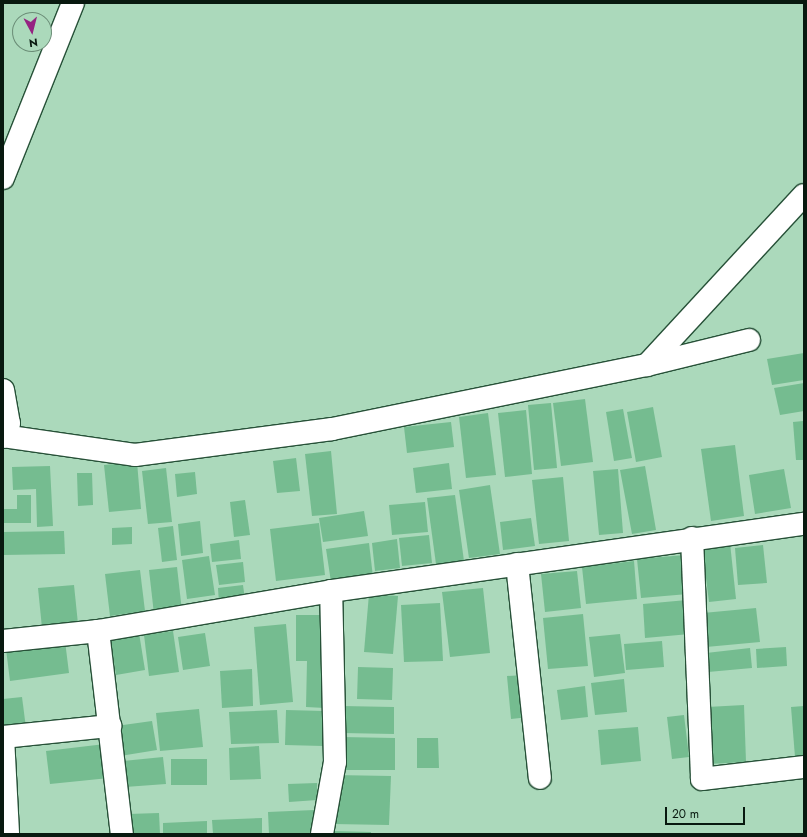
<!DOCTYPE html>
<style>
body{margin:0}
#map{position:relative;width:807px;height:837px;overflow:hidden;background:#abd9bb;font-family:Jost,sans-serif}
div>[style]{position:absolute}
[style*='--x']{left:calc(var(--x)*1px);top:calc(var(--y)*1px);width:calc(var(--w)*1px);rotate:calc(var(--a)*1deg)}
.building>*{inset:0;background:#75bc90}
.roads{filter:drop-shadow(1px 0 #275138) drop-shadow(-1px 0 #275138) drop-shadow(0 1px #275138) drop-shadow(0 -1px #275138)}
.minor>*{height:22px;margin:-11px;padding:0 11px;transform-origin:11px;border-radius:11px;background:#fff}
span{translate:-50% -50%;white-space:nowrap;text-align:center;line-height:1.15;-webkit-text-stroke:4px #abd9bb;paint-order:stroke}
.frame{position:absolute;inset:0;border:4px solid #08190f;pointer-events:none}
.north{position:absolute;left:12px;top:12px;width:40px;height:40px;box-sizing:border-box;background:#abd9bb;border:1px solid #6a8c76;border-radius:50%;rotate:173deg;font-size:11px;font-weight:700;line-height:16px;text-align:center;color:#08190f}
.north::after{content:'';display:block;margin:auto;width:14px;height:18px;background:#952382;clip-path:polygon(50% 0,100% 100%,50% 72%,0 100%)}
.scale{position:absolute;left:665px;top:807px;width:80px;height:18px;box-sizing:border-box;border:2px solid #08190f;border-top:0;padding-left:5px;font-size:12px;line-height:14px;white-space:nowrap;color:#08190f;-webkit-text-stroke:3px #abd9bb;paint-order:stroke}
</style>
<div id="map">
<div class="building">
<i style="clip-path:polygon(804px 353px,804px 380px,772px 385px,767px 359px)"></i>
<i style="clip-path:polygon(804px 383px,804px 411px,780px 415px,774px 388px)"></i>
<i style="clip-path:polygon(585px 399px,593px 462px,561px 466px,553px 403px)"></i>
<i style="clip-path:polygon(551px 403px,557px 468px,534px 470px,528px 405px)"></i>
<i style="clip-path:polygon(653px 407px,662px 457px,636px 462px,627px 412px)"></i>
<i style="clip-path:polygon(623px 409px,632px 458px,614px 461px,606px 412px)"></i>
<i style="clip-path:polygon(526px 410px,532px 474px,505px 477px,498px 413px)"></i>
<i style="clip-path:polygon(488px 413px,496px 475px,466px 478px,459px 417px)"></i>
<i style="clip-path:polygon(803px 421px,804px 460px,796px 460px,793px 422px)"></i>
<i style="clip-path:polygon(451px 422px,454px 447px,407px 453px,404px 427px)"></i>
<i style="clip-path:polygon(735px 445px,744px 516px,711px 521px,701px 449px)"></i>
<i style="clip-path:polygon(331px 451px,337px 514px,312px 516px,305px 454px)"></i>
<i style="clip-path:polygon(296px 458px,300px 491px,277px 493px,273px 461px)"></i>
<i style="clip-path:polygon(137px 462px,141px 509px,109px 512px,104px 465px)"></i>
<i style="clip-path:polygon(449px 463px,452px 489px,416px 493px,413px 468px)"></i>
<i style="clip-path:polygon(50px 466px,53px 526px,37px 527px,36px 489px,13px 490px,12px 467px)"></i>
<i style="clip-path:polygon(645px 466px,656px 530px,632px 534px,620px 470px)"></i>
<i style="clip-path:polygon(166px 468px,172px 522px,148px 524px,142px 471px)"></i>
<i style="clip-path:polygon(618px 469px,623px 533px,599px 535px,593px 471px)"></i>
<i style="clip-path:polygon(784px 469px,791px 508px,755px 514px,749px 475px)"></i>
<i style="clip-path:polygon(195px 472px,197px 494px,177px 497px,175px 474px)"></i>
<i style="clip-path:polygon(77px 473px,92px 473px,93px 505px,78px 506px)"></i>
<i style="clip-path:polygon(563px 477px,569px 541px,539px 544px,532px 480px)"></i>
<i style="clip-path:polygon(490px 485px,500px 554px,469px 558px,459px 490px)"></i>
<i style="clip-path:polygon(17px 495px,31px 495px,31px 523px,3px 523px,3px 509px,17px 509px)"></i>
<i style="clip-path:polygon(455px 495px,464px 561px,436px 564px,427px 498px)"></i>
<i style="clip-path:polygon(245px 500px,250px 535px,234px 537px,230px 502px)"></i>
<i style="clip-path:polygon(425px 502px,428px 532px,392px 535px,389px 505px)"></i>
<i style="clip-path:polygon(364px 511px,368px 536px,323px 542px,319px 518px)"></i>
<i style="clip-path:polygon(531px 518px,535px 546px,503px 550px,500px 522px)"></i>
<i style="clip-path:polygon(200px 521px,203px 553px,181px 556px,178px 524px)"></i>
<i style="clip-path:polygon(319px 523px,325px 575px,276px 581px,270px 529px)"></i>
<i style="clip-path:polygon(173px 526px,177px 560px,162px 562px,158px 528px)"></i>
<i style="clip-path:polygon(132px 527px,132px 544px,112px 545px,112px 528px)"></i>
<i style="clip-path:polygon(64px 531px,65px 554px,3px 555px,3px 532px)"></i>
<i style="clip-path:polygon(429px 535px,432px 563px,402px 566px,399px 538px)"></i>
<i style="clip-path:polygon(397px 539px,400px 568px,375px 571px,372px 543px)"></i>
<i style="clip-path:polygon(239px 540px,241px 559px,212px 562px,210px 544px)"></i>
<i style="clip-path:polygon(369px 543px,373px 577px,331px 582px,326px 549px)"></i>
<i style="clip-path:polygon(730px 543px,736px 599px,709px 602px,702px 546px)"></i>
<i style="clip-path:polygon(763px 545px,767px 583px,738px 585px,735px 548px)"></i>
<i style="clip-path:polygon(685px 555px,688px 594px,641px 598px,637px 559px)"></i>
<i style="clip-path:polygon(209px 556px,215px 595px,187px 599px,182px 560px)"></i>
<i style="clip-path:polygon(634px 561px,637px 599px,586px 604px,582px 567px)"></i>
<i style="clip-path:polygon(243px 562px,245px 582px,219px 585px,216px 565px)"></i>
<i style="clip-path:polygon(177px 567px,182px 611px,154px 614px,149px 570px)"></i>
<i style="clip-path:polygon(140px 570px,145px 611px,110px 616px,105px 574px)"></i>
<i style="clip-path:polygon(577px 571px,581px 608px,545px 612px,541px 574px)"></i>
<i style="clip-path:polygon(74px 585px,78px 624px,42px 628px,38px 588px)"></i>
<i style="clip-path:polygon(243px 585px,245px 600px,219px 603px,218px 588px)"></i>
<i style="clip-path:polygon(483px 588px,490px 653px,450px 657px,442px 592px)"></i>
<i style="clip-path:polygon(369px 594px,398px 596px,393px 654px,364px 652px)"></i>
<i style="clip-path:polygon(687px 600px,690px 634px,645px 638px,643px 604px)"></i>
<i style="clip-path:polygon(440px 603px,443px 661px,404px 662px,401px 605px)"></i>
<i style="clip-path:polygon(756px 608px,760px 642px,706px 647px,703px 613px)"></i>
<i style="clip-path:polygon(583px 614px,588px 666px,548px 669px,543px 618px)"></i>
<i style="clip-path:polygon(296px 615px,326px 615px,325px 708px,306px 707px,307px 661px,296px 661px)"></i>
<i style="clip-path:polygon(286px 624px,293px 702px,260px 705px,254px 627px)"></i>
<i style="clip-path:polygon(173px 631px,179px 672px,149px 676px,144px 635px)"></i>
<i style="clip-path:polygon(139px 633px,145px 670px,116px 675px,110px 637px)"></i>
<i style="clip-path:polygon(205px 633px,210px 666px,183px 670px,178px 637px)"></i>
<i style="clip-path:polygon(620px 634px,625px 673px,594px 677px,589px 637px)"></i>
<i style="clip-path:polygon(65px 641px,69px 673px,10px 681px,6px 649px)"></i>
<i style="clip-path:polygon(662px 641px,664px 667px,626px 670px,624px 644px)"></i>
<i style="clip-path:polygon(786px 647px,787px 666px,757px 668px,756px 649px)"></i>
<i style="clip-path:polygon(750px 648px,752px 668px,708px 672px,706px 653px)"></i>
<i style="clip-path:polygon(358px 667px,393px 668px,392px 700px,357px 699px)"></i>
<i style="clip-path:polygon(252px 669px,253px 706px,222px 708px,220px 671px)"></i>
<i style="clip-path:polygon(525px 675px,529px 717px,511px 719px,507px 676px)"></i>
<i style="clip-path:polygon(624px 679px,627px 712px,595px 715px,591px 683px)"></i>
<i style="clip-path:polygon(585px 686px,588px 717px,561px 720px,557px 690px)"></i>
<i style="clip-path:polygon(22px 697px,26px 728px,3px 730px,3px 699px)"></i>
<i style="clip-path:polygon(744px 705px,746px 762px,709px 764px,707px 707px)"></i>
<i style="clip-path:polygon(342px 706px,394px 707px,394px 734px,342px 733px)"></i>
<i style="clip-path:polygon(804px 706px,804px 756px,795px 757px,791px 707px)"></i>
<i style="clip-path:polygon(199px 709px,203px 747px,160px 751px,156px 713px)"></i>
<i style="clip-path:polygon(277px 710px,279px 743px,231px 744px,229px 712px)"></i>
<i style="clip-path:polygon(286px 710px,324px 711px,323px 746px,285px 745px)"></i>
<i style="clip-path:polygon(684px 715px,689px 757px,672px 759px,667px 717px)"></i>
<i style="clip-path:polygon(152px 721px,157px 750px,120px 756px,116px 726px)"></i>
<i style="clip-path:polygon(638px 727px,641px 761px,601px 765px,598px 730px)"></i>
<i style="clip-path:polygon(341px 737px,395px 738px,395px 770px,340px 770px)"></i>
<i style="clip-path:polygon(417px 738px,438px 738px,439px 768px,417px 768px)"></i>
<i style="clip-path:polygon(105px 744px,109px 778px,50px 784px,46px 751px)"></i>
<i style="clip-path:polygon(259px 746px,261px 779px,230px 780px,229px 748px)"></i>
<i style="clip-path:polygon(163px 757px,166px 784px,125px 787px,123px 761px)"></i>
<i style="clip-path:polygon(171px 759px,207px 759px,207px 785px,171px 785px)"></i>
<i style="clip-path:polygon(334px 775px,391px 776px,389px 825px,333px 824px)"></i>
<i style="clip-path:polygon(317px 783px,317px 800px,289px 802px,288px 784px)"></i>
<i style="clip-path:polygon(314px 810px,315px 834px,269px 834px,268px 812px)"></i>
<i style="clip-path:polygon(159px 813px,160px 834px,129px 834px,128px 814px)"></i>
<i style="clip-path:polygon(262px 818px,262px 834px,213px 834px,212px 820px)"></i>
<i style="clip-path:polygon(207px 821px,207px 834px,163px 834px,163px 823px)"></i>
<i style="clip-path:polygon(331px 831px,371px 832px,371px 834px,331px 834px)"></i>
</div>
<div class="roads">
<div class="minor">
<i style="--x:3;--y:178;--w:188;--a:-68.2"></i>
<i style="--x:647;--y:365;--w:231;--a:-47.3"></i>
<i style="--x:3;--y:390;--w:34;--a:80"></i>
<i style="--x:9;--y:423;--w:15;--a:113"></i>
<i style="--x:3;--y:436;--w:133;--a:8.2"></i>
<i style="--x:135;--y:455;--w:199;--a:-7.5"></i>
<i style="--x:332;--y:429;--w:321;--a:-11.5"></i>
<i style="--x:647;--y:365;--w:105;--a:-13.8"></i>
<i style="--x:692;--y:538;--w:241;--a:87.6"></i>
<i style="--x:702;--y:779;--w:103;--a:-6.7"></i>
<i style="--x:517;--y:564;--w:215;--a:83.9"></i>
<i style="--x:98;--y:631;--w:204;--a:83.3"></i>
<i style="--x:3;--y:641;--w:96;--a:-6"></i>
<i style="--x:98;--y:631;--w:236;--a:-9.7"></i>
<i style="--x:331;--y:591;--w:478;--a:-8.1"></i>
<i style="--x:3;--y:737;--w:108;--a:-5.9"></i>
<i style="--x:3;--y:737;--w:97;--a:87"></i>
<i style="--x:322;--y:834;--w:73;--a:-79.8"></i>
<i style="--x:335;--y:762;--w:171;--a:-91.3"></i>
</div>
</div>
<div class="frame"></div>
<div class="north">N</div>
<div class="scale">20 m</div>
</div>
